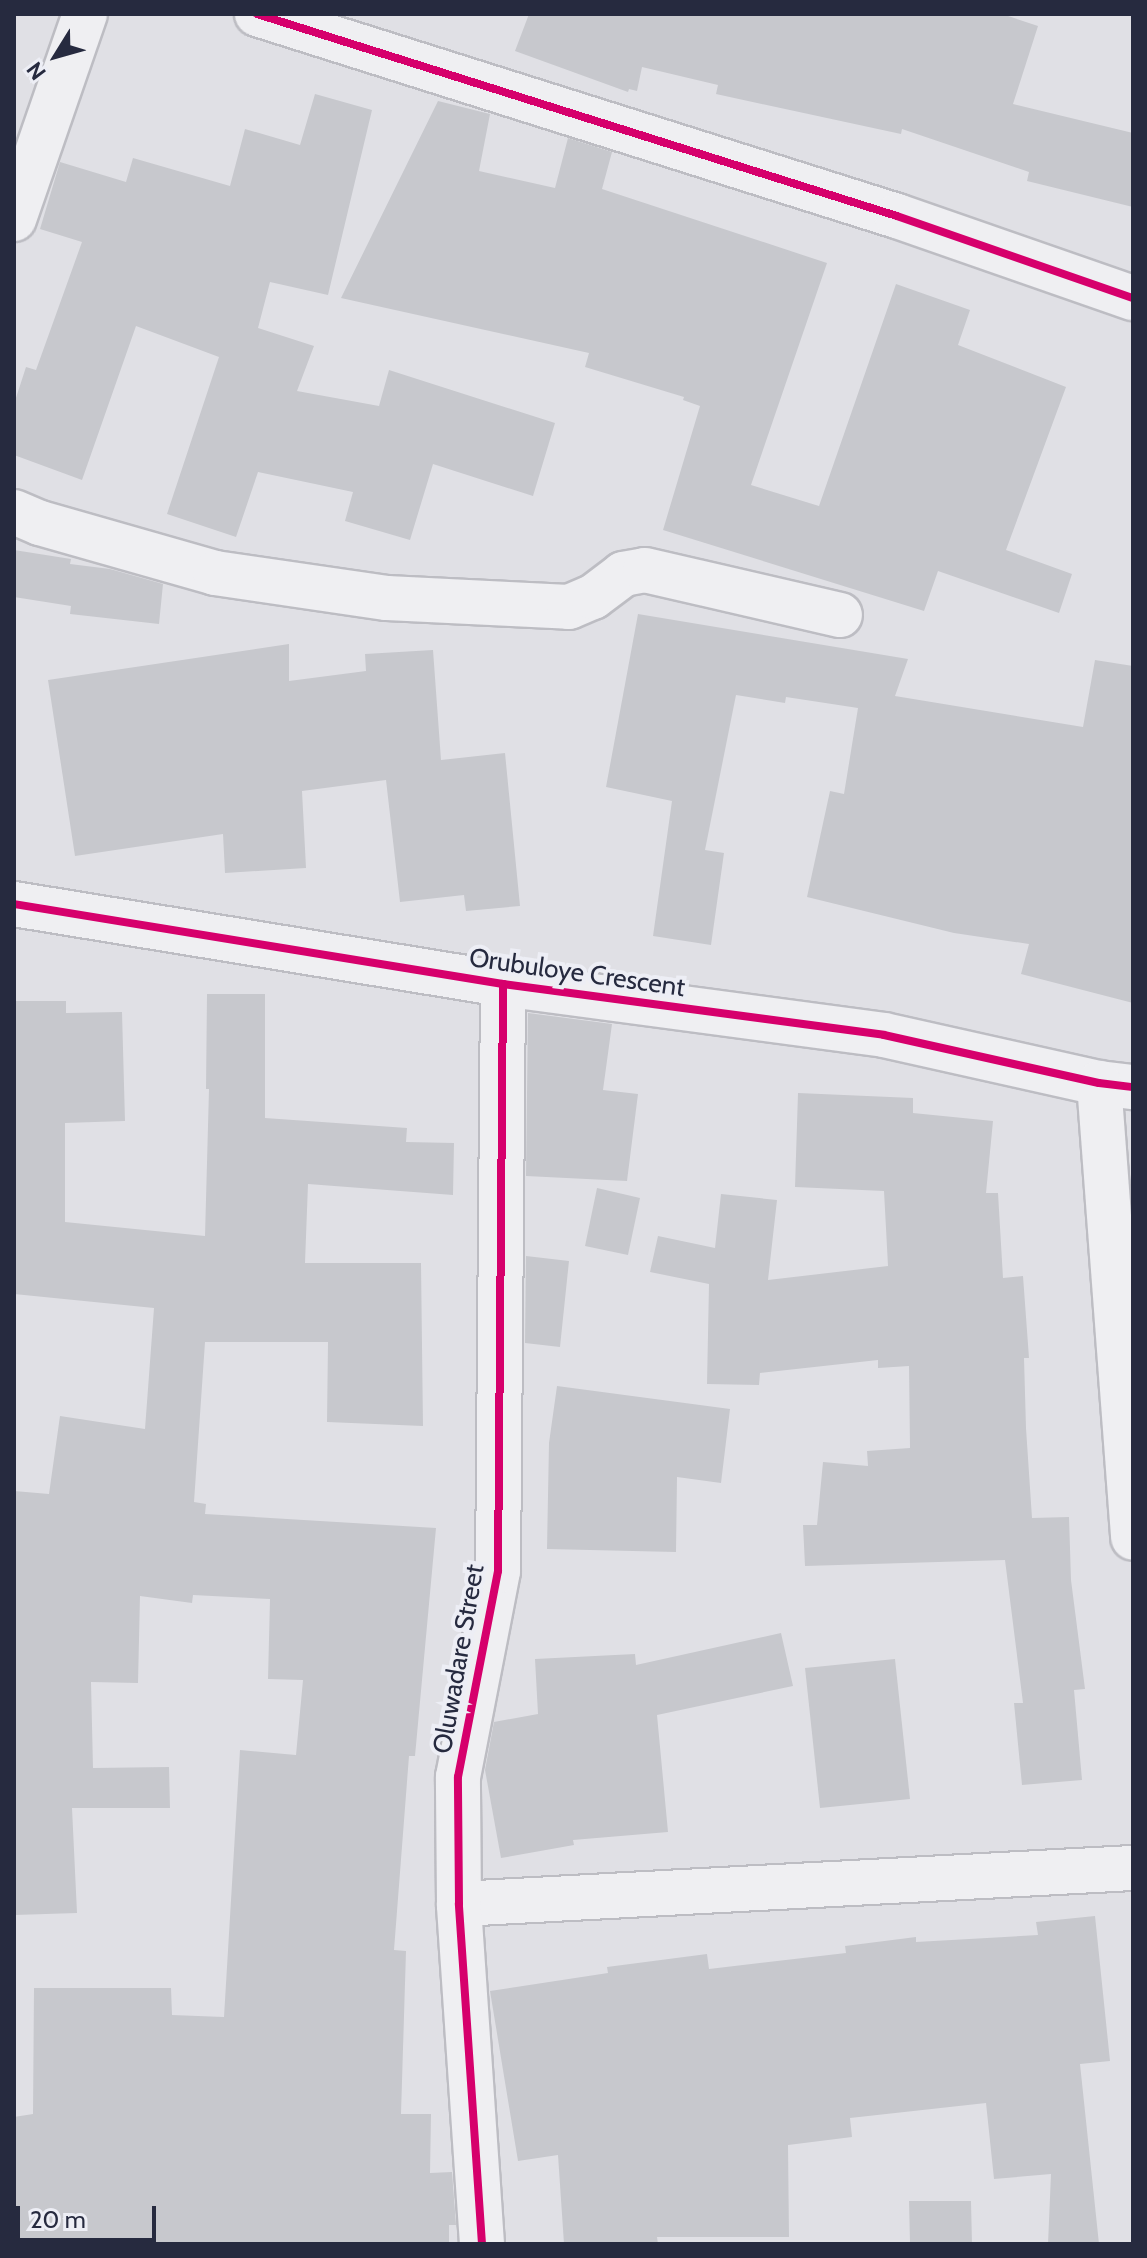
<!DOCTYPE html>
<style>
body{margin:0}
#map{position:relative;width:1147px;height:2258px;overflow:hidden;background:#e0e0e5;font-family:Cabin,sans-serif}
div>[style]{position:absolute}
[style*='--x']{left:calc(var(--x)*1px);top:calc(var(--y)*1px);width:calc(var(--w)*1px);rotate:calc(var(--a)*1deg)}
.building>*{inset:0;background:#c7c8cd}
.roads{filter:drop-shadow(2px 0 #bdbdc3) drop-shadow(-2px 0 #bdbdc3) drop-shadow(0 2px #bdbdc3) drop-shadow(0 -2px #bdbdc3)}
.minor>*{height:44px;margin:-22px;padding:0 22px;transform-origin:22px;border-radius:22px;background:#efeff2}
.cycleway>*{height:8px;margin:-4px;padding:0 4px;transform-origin:4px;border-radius:4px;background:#d6006c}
span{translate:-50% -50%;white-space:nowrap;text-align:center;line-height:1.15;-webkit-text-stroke:8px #edeef5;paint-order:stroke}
.street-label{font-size:26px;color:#262a3f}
.frame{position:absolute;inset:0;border:16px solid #262a3f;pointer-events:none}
.north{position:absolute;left:16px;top:16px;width:80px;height:80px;-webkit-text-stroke:6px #edeef5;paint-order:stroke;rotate:233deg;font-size:22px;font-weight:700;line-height:32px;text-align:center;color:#262a3f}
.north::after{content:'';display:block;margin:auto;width:28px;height:36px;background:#262a3f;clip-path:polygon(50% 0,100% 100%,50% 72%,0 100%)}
.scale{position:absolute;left:16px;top:2206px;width:140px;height:36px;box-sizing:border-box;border:4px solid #262a3f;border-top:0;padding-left:10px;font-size:24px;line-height:28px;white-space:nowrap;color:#262a3f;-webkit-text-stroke:6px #edeef5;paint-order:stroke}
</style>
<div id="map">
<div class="building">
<i style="clip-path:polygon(529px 14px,1002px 14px,1038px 26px,1013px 104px,1133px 133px,1133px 207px,1027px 181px,1029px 172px,902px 129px,901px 134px,716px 94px,718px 85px,642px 67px,637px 91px,629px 89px,628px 92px,515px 51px)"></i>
<i style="clip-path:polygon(315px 94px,372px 110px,328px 295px,270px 282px,258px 328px,314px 346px,297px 391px,379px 406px,389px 370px,555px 423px,533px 496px,433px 464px,410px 540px,345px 521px,353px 492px,258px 472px,236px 537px,167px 514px,219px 357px,136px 326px,82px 480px,14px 455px,14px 404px,26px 367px,36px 370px,82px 242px,40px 229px,60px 162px,126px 182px,133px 158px,230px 186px,245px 129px,300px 145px)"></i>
<i style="clip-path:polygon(438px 101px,490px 114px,479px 171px,555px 188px,568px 138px,612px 152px,602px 189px,827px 263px,751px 485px,819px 506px,896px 284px,970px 310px,958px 345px,1066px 387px,1006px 550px,1072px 574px,1059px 613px,938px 571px,924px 611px,663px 530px,700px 406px,683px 400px,684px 397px,585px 367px,589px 353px,341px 298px)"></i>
<i style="clip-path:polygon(14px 550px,71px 559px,70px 564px,110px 569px,163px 584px,159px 624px,70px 614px,71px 606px,14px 597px)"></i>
<i style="clip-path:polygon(638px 614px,908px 659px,895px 696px,1083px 727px,1095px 660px,1133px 666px,1133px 1003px,1021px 974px,1029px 944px,954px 933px,807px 897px,830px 791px,844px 794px,858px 708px,786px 697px,785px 703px,736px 695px,705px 850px,724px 853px,711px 945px,653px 936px,672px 801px,606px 787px)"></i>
<i style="clip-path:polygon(289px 644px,289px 681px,366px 671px,365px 654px,433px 650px,441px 760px,505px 753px,520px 906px,466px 911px,464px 895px,400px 902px,386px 780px,302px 791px,306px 868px,225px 873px,223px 834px,75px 856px,48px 680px)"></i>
<i style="clip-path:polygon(207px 994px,265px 994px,265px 1118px,407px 1128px,406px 1142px,454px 1143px,453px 1195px,308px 1184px,305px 1263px,421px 1263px,423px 1426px,327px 1422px,328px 1342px,205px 1342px,194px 1502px,206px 1504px,205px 1514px,436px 1528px,415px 1756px,409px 1756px,394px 1950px,406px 1951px,401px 2114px,431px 2114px,430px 2173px,452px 2172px,456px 2225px,449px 2225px,449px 2244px,14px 2244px,14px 2117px,33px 2114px,34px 1988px,171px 1988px,172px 2015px,224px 2017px,240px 1750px,296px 1755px,303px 1680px,268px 1679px,270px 1599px,193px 1595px,192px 1603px,140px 1596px,138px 1683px,91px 1682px,93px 1768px,169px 1767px,170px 1808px,72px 1808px,77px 1913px,15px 1915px,14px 1491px,49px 1494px,60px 1416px,145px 1429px,154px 1308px,14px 1294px,14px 1001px,66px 1001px,66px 1013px,122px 1012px,125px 1121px,65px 1123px,65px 1222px,205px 1236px,209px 1089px,206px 1089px)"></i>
<i style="clip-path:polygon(528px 1013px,612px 1024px,603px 1090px,638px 1094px,627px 1181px,526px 1176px)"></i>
<i style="clip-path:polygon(798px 1093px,913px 1098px,913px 1113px,993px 1121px,986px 1193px,998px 1193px,1003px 1278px,1023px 1276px,1029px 1358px,1024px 1358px,1026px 1428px,1032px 1518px,1069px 1517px,1071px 1580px,1085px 1689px,1074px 1690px,1082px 1780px,1022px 1785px,1014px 1703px,1023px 1703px,1005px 1560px,805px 1566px,803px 1525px,817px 1525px,823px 1462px,868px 1466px,867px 1451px,910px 1448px,909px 1366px,878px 1368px,878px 1360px,760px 1373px,759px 1385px,707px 1384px,709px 1284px,650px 1272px,658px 1236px,715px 1248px,721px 1194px,777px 1200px,768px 1280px,888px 1266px,884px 1191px,795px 1187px)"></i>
<i style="clip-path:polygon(597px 1188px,640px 1198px,628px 1255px,585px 1246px)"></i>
<i style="clip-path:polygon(526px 1256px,569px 1261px,560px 1347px,525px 1343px)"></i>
<i style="clip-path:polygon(557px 1386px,730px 1409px,721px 1483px,677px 1477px,676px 1552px,547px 1549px,549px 1443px)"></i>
<i style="clip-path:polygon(781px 1633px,793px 1686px,657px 1715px,668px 1832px,573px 1840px,574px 1845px,501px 1858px,485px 1770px,494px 1722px,538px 1714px,535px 1659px,635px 1654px,636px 1665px)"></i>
<i style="clip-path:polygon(895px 1659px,910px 1799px,820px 1808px,805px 1668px)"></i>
<i style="clip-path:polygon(1095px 1916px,1110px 2061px,1080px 2064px,1099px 2244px,1048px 2244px,1051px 2174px,994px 2179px,986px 2103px,850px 2118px,852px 2137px,788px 2145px,789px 2237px,657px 2237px,658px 2244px,564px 2244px,558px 2155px,518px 2161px,490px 1991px,608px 1973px,607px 1967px,707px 1954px,709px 1969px,846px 1953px,845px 1946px,916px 1937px,916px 1942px,1038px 1935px,1036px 1922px)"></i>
<i style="clip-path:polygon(909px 2201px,971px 2201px,972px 2244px,910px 2244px)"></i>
</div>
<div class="roads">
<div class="minor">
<i style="--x:257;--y:14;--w:671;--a:17.52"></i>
<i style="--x:897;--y:216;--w:250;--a:19.2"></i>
<i style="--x:14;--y:219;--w:217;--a:-70.9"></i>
<i style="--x:14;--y:512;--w:28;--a:23"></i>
<i style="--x:40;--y:523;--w:182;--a:15.9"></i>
<i style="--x:215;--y:573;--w:174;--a:8.3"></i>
<i style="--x:387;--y:598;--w:182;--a:2.8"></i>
<i style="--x:569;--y:607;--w:26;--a:-23"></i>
<i style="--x:593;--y:597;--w:38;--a:-37"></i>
<i style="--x:623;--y:574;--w:22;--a:-10"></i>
<i style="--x:645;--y:570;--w:200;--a:13"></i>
<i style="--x:14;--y:904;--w:496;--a:9.3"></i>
<i style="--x:503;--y:984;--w:384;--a:7.6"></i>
<i style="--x:884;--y:1035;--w:220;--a:12.6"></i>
<i style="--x:1099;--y:1083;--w:34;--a:7"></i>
<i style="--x:1099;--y:1083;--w:456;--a:85.7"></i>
<i style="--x:459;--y:1904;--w:675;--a:-3.06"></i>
<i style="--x:482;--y:2244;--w:341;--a:-93.9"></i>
<i style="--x:459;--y:1904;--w:127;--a:-90.5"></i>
<i style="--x:458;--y:1777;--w:210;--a:-79"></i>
<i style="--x:498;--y:1571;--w:587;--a:-89.51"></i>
</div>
</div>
<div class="cycleway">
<i style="--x:257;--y:14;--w:671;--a:17.52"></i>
<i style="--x:897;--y:216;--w:250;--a:19.2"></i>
<i style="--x:14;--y:904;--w:496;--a:9.3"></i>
<i style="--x:503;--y:984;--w:384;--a:7.6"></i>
<i style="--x:884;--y:1035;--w:220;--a:12.6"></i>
<i style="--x:1099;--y:1083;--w:34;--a:7"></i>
<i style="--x:482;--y:2244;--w:341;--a:-93.9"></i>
<i style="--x:459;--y:1904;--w:127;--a:-90.5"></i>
<i style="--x:458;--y:1777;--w:210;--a:-79"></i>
<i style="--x:498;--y:1571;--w:587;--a:-89.51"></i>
</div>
<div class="street-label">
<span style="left:577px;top:973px;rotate:8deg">Orubuloye Crescent</span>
<span style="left:459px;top:1659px;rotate:-80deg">Oluwadare Street</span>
</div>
<div class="frame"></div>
<div class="north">N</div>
<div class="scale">20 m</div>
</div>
